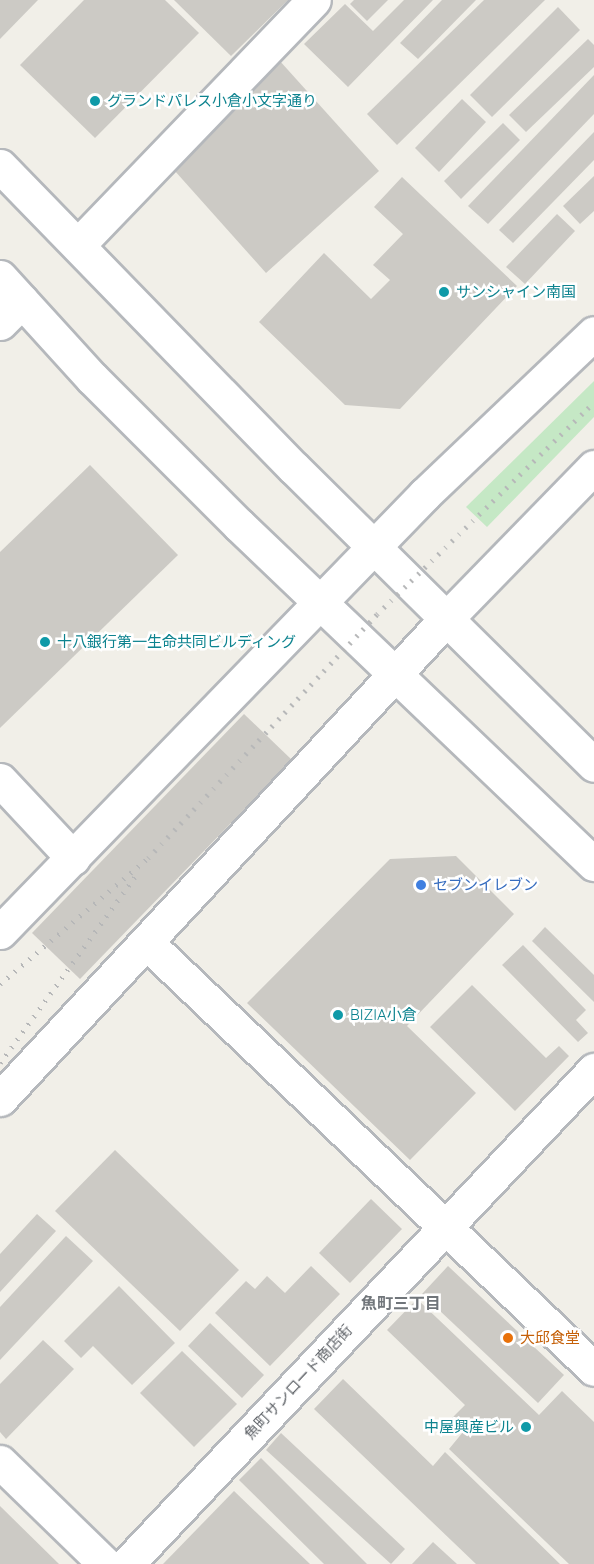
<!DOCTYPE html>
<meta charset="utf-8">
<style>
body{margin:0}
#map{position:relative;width:594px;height:1564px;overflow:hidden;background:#f1efe8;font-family:Quicksand,"Noto Sans JP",sans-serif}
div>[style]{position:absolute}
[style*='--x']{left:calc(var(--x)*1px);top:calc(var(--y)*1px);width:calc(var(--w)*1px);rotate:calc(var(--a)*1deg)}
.green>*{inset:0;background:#c5e8c5}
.building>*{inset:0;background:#cccac5}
.roads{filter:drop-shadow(2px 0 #b5b8bc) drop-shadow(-2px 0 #b5b8bc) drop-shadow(0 2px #b5b8bc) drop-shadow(0 -2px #b5b8bc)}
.minor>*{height:33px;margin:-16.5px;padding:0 16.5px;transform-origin:16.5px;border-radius:16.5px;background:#fff}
.rail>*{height:4.5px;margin-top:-2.25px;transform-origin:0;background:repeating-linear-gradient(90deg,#b6b7b8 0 1.5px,transparent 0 9.5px)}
.dots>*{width:16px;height:16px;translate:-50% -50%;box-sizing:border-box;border:3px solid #fff;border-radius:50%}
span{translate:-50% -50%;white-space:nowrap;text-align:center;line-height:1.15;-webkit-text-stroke:5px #fff;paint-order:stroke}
.culture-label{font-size:15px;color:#0d838f}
.left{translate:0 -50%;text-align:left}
.right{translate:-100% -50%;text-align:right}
.shop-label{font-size:15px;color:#366cbe}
.food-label{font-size:15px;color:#c56008}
.street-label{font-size:15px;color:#5f6368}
.neighbourhood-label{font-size:16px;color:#70757a;font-weight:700}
</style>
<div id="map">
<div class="green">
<i style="clip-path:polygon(594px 381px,594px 417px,487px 527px,466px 507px)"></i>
</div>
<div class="building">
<i style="clip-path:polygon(0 0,38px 0,0 39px)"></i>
<i style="clip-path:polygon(84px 0,165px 0,199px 33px,95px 138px,20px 65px)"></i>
<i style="clip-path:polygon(174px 0,288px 0,231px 56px)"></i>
<i style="clip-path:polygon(354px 0,388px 0,367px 21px,350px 4px)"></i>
<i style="clip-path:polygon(404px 0,433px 0,348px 87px,304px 44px,345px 4px,373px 31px)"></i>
<i style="clip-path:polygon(442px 0,476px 0,418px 59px,400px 43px)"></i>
<i style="clip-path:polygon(484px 0,545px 0,397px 145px,367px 114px)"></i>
<i style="clip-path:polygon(558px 7px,580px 30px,492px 117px,470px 95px)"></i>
<i style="clip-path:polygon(588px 39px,594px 45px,594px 67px,526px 132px,509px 115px)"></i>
<i style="clip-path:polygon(279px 60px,379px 171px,266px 273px,166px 161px)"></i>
<i style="clip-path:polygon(594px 75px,594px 114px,488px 224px,468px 206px)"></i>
<i style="clip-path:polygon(462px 99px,486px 122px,439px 172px,415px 148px)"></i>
<i style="clip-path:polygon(503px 123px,520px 140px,461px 199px,444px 181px)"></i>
<i style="clip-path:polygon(594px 132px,594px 160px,513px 243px,499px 230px)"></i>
<i style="clip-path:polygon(594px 176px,594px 211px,580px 224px,563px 206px)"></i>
<i style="clip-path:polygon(402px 177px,517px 286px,400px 409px,345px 405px,259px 322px,324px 253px,371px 299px,390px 280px,373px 265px,403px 234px,374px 207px)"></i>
<i style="clip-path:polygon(557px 214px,575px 231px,525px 284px,506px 267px)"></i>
<i style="clip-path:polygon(90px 465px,178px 555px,0 728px,0 552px)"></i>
<i style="clip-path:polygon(244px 714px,292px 760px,80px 979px,32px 933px)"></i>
<i style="clip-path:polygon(456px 856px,514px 914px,407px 1026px,476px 1093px,410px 1160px,247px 1003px,390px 859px)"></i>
<i style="clip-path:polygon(545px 927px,594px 975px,594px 1002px,532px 941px)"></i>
<i style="clip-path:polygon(523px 945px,586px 1010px,576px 1020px,588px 1033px,578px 1042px,502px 965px)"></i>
<i style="clip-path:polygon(472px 985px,546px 1058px,559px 1046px,569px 1056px,515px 1111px,430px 1027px)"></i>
<i style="clip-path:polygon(115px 1150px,239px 1270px,180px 1331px,55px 1211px)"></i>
<i style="clip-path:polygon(371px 1199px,402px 1229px,350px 1283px,319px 1253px)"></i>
<i style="clip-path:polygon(37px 1214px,56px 1231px,0 1292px,0 1254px)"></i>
<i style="clip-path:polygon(66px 1236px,93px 1261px,0 1360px,0 1307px)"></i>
<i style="clip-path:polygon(311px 1266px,340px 1294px,270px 1366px,215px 1313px,246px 1281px,255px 1289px,267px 1276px,285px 1293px)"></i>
<i style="clip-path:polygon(448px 1266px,564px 1375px,538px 1403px,422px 1294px)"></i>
<i style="clip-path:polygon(119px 1286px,175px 1343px,132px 1385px,93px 1346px,81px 1358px,64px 1341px)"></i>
<i style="clip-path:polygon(417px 1299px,539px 1415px,562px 1391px,594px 1422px,594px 1564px,569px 1564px,449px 1449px,463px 1432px,450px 1420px,465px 1405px,387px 1330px)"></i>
<i style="clip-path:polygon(210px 1323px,264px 1375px,242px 1398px,188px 1346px)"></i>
<i style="clip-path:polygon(43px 1340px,74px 1369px,6px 1439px,0 1432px,0 1384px)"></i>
<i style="clip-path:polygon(182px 1351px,237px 1404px,194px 1447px,140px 1393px)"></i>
<i style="clip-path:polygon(343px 1379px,433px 1466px,445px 1452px,560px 1564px,476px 1564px,314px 1409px)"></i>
<i style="clip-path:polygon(281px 1433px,405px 1549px,391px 1564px,266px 1450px)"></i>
<i style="clip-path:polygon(261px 1458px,367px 1564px,324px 1564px,239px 1480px)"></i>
<i style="clip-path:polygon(234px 1491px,310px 1564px,163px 1564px)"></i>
<i style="clip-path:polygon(0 1506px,59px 1564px,0 1564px)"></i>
<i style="clip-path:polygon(433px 1542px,457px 1564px,412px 1564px)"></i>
</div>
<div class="roads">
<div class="minor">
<i style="--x:0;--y:166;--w:421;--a:45.8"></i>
<i style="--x:294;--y:468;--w:422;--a:44.7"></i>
<i style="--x:78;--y:245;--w:340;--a:-46.1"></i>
<i style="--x:0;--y:277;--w:137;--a:47.7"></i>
<i style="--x:92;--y:378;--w:208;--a:45"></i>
<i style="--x:239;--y:525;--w:491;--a:43.7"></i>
<i style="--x:0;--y:323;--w:31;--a:-45"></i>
<i style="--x:0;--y:780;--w:107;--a:46.9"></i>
<i style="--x:0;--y:932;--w:610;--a:-45.86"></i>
<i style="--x:425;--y:494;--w:233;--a:-43.6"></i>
<i style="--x:147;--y:943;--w:617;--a:43.62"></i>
<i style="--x:0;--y:1099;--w:655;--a:-47.1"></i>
<i style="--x:446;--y:619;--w:212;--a:-45.8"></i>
<i style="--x:0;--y:1462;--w:146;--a:44.2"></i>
<i style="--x:127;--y:1564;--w:680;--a:-46.61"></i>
</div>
</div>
<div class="rail">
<i style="--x:0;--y:984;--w:194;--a:-40.4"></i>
<i style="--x:148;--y:858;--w:335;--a:-46.8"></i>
<i style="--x:377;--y:614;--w:303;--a:-44.3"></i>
<i style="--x:0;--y:1063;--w:232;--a:-54.1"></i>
</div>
<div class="dots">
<i style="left:95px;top:101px;background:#0f9aa8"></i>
<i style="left:444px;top:292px;background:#0f9aa8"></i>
<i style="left:45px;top:642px;background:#0f9aa8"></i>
<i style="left:421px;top:885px;background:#3f7fe0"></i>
<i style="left:338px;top:1015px;background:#0f9aa8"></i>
<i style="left:508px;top:1338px;background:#e8710a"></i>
<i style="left:526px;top:1427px;background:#0f9aa8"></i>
</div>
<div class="culture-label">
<span class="left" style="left:107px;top:101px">グランドパレス小倉小文字通り</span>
<span class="left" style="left:456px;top:292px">サンシャイン南国</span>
<span class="left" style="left:57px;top:642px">十八銀行第一生命共同ビルディング</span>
<span class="left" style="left:350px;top:1015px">BIZIA小倉</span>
<span class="right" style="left:514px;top:1427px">中屋興産ビル</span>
</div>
<div class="shop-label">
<span class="left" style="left:433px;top:885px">セブンイレブン</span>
</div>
<div class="food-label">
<span class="left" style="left:520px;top:1338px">大邱食堂</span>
</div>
<div class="street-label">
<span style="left:298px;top:1382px;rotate:-47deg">魚町サンロード商店街</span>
</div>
<div class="neighbourhood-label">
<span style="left:401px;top:1303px">魚町三丁目</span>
</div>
</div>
